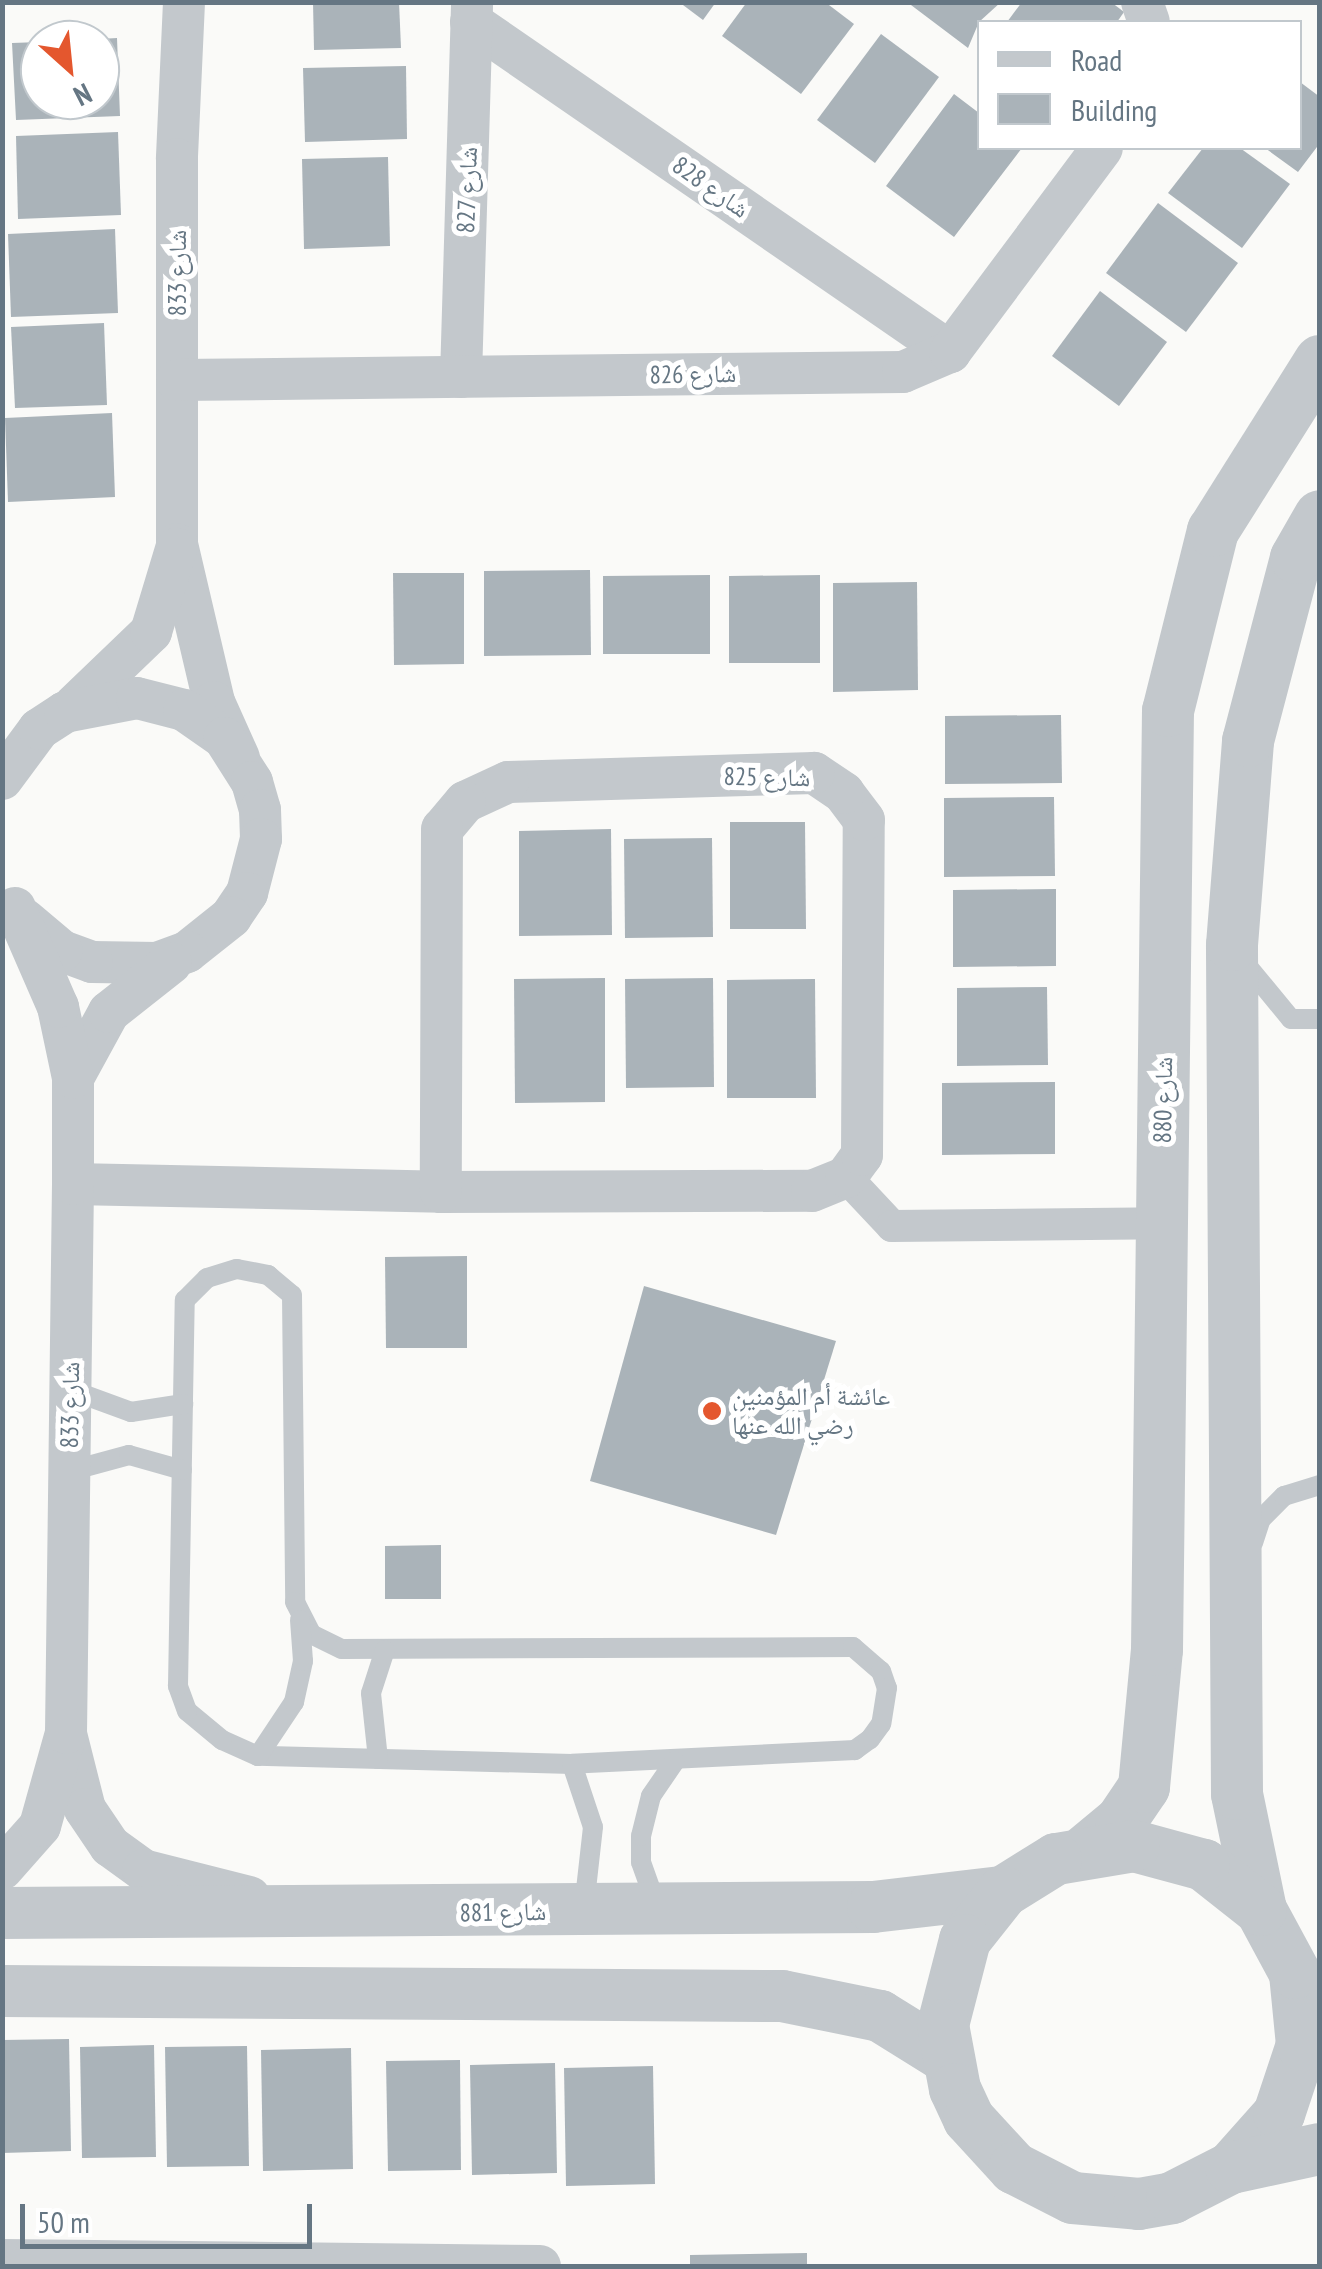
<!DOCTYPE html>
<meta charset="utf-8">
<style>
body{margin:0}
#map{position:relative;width:1322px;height:2269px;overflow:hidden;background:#fafaf8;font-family:"PT Sans Narrow","Noto Naskh Arabic",sans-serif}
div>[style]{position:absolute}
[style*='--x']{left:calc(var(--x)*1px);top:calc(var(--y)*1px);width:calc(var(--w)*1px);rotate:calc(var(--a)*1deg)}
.building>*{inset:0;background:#aab3b9}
.service>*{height:20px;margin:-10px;padding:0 10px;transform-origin:10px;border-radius:10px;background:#c3c8cc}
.pedestrian>*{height:32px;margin:-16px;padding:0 16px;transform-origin:16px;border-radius:16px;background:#c3c8cc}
.minor>*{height:42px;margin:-21px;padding:0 21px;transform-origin:21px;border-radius:21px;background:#c3c8cc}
.tertiary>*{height:52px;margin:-26px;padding:0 26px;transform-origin:26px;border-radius:26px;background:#c3c8cc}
.dots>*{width:28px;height:28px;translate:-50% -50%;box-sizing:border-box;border:5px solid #fff;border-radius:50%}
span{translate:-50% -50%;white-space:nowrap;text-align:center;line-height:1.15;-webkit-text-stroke:10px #fff;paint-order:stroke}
.street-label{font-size:25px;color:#657683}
.poi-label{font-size:25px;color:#657683}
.left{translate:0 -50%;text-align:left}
.frame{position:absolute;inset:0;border:5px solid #657683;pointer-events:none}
.legend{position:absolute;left:977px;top:20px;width:325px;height:130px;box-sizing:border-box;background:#fff;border:2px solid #c1c8cd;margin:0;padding:12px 18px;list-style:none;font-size:30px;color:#657683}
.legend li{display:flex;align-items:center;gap:20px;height:50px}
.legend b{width:50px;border:2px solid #c1c8cd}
.north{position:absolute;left:20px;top:20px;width:100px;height:100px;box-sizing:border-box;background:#fff;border:2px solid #c1c8cd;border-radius:50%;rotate:153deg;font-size:28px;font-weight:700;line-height:40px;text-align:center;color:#657683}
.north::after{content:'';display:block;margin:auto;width:35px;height:45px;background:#e4572e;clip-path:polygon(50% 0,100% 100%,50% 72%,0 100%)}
.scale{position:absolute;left:20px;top:2204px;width:292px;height:45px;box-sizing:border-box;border:5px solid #657683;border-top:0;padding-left:12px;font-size:30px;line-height:35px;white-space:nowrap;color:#657683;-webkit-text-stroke:8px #fff;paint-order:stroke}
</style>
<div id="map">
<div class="building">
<i style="clip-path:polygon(313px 2px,399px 2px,401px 48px,314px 50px)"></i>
<i style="clip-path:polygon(679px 2px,716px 2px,703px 20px)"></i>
<i style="clip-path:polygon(747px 2px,825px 2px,854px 24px,801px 94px,722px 36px)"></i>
<i style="clip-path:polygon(907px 2px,1001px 2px,979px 22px,968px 48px)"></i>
<i style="clip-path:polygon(1022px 2px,1111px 2px,1124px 12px,1117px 22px,1007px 22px)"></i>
<i style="clip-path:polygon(881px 34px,939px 77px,875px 163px,817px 120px)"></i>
<i style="clip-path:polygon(117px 38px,120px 116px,16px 120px,12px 43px,40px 42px,40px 100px,100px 100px,100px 39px)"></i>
<i style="clip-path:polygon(406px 66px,407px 139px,305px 142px,303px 68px)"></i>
<i style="clip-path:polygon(1300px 82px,1320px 97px,1320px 143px,1298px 172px,1265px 148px,1300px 148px)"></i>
<i style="clip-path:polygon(954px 94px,979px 113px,979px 148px,1022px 148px,954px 237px,886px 186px)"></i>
<i style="clip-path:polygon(118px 132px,121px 215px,18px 219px,16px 136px)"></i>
<i style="clip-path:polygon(1203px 148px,1240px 148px,1290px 184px,1242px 248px,1168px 193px)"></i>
<i style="clip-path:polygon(388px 157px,390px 246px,304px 249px,302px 159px)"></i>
<i style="clip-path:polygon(1158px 203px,1238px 263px,1186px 332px,1106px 273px)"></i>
<i style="clip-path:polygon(115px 229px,118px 313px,11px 317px,8px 234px)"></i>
<i style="clip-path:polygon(1100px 291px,1167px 342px,1119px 406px,1052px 356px)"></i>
<i style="clip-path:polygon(104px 323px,107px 405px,15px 408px,11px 327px)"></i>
<i style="clip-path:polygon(112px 413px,115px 497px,8px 502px,5px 418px)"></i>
<i style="clip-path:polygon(590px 570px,591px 655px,484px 656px,484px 571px)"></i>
<i style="clip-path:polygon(393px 573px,464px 573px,464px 664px,394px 665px)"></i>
<i style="clip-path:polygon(710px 575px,710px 654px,603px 654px,603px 576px)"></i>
<i style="clip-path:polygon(820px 575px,820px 663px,729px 663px,729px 576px)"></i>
<i style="clip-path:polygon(917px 582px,918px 690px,833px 692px,833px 583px)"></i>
<i style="clip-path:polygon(1061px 715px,1062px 783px,945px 784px,945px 716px)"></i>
<i style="clip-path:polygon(1054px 797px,1055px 876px,944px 877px,944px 798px)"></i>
<i style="clip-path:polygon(730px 822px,805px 822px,806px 929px,730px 929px)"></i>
<i style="clip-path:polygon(611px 829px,612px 935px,519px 936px,519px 831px)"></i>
<i style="clip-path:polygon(712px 838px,713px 937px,625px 938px,624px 839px)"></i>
<i style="clip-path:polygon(1056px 889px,1056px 966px,953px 967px,953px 890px)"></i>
<i style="clip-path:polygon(605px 978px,605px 1102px,515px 1103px,514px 979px)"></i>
<i style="clip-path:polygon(713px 978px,714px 1087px,626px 1088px,625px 979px)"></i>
<i style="clip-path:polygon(815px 979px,816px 1098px,727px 1098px,727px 980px)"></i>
<i style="clip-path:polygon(1047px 987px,1048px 1065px,957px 1066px,957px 988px)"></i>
<i style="clip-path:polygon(1055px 1082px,1055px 1154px,942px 1155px,942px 1083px)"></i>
<i style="clip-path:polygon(467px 1256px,467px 1348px,386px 1348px,385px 1257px)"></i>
<i style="clip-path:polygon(644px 1286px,836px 1341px,776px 1535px,590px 1481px)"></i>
<i style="clip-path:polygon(441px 1545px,441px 1599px,385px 1599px,385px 1546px)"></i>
<i style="clip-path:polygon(69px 2039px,71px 2151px,2px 2153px,2px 2040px)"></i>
<i style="clip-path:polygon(154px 2045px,156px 2157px,82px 2158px,80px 2047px)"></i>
<i style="clip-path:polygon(247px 2046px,249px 2166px,167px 2167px,165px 2047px)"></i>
<i style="clip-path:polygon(351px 2048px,353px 2169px,263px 2171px,261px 2050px)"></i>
<i style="clip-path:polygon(460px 2060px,461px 2170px,388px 2171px,386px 2061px)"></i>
<i style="clip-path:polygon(555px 2063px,557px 2173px,472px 2175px,470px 2065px)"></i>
<i style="clip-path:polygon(653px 2066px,655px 2184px,566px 2186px,564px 2068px)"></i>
<i style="clip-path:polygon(807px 2253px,807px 2266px,690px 2266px,690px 2255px)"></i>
</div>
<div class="service">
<i style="--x:1244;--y:962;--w:74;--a:50.5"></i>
<i style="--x:1291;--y:1019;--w:29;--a:0"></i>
<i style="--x:237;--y:1269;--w:32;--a:11"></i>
<i style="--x:268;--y:1275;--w:31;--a:40"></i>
<i style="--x:292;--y:1295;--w:307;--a:89.4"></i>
<i style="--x:295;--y:1602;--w:36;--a:63"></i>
<i style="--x:311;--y:1634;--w:34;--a:26"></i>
<i style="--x:342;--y:1649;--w:511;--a:-0.22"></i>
<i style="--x:853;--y:1647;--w:37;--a:41"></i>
<i style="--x:881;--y:1671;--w:18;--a:71"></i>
<i style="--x:887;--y:1688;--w:36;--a:99"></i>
<i style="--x:881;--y:1724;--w:19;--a:126"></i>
<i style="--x:870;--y:1739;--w:19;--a:144"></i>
<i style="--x:855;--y:1750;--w:283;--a:177.2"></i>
<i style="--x:572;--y:1764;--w:314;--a:-178.5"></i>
<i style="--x:258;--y:1756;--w:39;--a:-156"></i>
<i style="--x:222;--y:1740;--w:45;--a:-140.4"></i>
<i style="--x:187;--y:1711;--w:27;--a:-110"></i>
<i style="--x:178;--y:1686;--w:386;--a:-89"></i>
<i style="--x:185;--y:1300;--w:31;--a:-45"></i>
<i style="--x:207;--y:1278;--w:31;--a:-17"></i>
<i style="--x:71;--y:1390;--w:64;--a:20.1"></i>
<i style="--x:131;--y:1412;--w:53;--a:-8.7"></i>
<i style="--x:70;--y:1471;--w:61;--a:-15.2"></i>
<i style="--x:129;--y:1455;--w:55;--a:15.8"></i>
<i style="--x:1253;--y:1543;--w:25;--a:-72"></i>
<i style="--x:1261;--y:1519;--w:33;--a:-45"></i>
<i style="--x:1284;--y:1496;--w:38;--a:-17"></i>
<i style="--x:258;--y:1756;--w:65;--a:-56.3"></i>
<i style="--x:294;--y:1702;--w:42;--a:-77.6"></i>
<i style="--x:303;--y:1661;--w:41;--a:-94.2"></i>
<i style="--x:378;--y:1759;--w:66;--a:-96.1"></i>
<i style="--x:371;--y:1693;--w:45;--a:-72"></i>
<i style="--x:572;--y:1764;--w:66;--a:71.6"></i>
<i style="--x:593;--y:1827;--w:81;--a:96.4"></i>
<i style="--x:657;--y:1907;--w:48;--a:-109.6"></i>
<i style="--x:641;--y:1862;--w:26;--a:-90"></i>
<i style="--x:641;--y:1836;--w:41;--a:-76"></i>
<i style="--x:651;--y:1796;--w:42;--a:-55.6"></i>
</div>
<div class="pedestrian">
<i style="--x:846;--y:1177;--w:67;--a:46.8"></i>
<i style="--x:892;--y:1226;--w:270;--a:-0.6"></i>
</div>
<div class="minor">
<i style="--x:184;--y:2;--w:157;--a:92.6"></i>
<i style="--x:177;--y:159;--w:385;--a:90"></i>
<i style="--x:177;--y:544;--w:162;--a:76.8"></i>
<i style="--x:214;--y:702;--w:61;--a:65.9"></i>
<i style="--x:1142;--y:2;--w:21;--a:71"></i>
<i style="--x:471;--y:22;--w:582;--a:34.56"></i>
<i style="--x:461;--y:377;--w:374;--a:-88.3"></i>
<i style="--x:177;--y:380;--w:726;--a:-0.63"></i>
<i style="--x:903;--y:372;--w:51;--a:-23.1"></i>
<i style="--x:950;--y:352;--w:254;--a:-53.3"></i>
<i style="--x:74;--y:706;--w:107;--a:-43.9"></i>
<i style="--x:151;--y:632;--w:87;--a:-73.2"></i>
<i style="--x:2;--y:779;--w:62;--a:-53.5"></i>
<i style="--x:39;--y:729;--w:31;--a:-33"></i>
<i style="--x:65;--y:712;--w:73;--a:-11"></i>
<i style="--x:137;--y:698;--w:49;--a:14.3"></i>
<i style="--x:184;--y:710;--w:49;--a:35"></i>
<i style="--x:224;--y:738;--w:52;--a:57.5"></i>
<i style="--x:252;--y:782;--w:29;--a:74"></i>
<i style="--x:260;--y:810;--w:29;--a:88"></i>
<i style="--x:261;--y:839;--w:56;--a:104.5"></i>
<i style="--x:247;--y:893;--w:29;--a:124"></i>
<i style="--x:231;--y:917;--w:56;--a:141.5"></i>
<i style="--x:187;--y:952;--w:32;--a:160"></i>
<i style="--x:157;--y:963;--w:65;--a:-179.1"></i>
<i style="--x:92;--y:962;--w:32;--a:-160"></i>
<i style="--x:62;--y:951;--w:48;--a:-140"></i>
<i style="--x:73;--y:1078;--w:75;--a:-61.4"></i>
<i style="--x:109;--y:1012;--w:79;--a:-38.3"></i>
<i style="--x:73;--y:1184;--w:368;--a:1.2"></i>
<i style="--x:441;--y:1192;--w:371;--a:-0.2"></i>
<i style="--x:812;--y:1191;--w:37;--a:-22"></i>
<i style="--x:846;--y:1177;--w:27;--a:-54"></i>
<i style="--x:862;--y:1155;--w:335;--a:-89.7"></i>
<i style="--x:864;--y:820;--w:34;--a:-127"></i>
<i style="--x:844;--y:793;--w:36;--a:-146"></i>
<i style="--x:814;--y:773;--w:306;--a:178.3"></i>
<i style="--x:508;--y:782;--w:47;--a:155.1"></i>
<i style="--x:465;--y:802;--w:35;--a:130"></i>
<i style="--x:442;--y:829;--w:363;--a:90.2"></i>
<i style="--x:67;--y:1738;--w:73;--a:75.8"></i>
<i style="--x:85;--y:1809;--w:45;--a:56"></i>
<i style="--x:110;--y:1846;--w:41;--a:36"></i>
<i style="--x:143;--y:1870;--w:110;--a:14.2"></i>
<i style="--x:2;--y:1869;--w:57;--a:-48.5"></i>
<i style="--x:40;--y:1826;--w:97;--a:-74.4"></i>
<i style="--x:66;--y:1733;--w:549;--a:-89.27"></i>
<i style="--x:73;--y:1184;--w:106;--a:-90"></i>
<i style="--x:73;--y:1078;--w:73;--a:-101.9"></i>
<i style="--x:58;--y:1007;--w:108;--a:-113.5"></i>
<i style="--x:2;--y:2260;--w:538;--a:0.64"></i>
</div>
<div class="tertiary">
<i style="--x:1086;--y:1850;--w:45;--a:-39.6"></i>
<i style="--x:1121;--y:1821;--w:41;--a:-55.9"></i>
<i style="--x:1144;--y:1787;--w:138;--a:-84.6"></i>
<i style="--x:1157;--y:1650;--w:939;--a:-89.33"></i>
<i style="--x:1168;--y:711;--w:186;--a:-76"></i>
<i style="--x:1213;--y:531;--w:201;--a:-57.8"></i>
<i style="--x:1261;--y:1910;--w:118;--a:-101.7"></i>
<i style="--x:1237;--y:1794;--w:849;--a:-90.34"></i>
<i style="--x:1232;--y:945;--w:205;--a:-85.5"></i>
<i style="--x:1248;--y:741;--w:189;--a:-75.3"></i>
<i style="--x:1296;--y:558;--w:48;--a:-60.3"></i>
<i style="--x:2;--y:1913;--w:871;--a:-0.39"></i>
<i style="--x:873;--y:1907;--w:131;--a:-6.6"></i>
<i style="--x:2;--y:1991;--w:780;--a:0.37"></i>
<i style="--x:782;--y:1996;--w:100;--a:11.5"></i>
<i style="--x:880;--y:2016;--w:78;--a:31.8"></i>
<i style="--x:1231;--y:2168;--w:72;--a:-48.4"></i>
<i style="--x:1279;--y:2114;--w:73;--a:-71.6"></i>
<i style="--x:1302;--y:2045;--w:72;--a:-95.6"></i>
<i style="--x:1295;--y:1973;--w:72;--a:-118.4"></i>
<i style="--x:1261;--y:1910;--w:73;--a:-141.7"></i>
<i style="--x:1204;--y:1865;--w:73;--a:-164.8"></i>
<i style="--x:1134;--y:1846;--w:79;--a:170.5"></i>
<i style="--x:1056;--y:1859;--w:62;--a:148.1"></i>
<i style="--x:1003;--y:1892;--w:61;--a:128.4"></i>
<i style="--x:965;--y:1940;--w:88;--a:104.5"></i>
<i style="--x:943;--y:2025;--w:65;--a:79.4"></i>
<i style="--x:955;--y:2089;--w:33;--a:65"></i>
<i style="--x:969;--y:2119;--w:67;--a:47.4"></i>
<i style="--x:1014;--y:2168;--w:66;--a:27"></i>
<i style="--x:1073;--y:2198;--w:66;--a:5.2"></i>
<i style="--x:1139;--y:2204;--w:34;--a:-10"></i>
<i style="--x:1172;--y:2198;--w:66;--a:-27"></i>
<i style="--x:1231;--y:2168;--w:91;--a:-12.1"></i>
</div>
<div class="dots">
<i style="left:712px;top:1411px;background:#e4572e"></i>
</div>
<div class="street-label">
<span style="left:711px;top:187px;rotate:35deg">شارع 828</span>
<span style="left:467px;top:190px;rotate:-88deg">شارع 827</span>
<span style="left:177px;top:273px;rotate:-90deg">شارع 833</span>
<span style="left:693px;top:374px;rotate:-1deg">شارع 826</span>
<span style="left:767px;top:777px;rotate:1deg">شارع 825</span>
<span style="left:1163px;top:1100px;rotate:-89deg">شارع 880</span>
<span style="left:70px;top:1405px;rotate:-89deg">شارع 833</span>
<span style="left:503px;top:1912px;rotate:-1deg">شارع 881</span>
</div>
<div class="poi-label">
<span class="left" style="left:732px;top:1411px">عائشة أم المؤمنين<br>رضي الله عنها</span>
</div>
<div class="frame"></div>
<ul class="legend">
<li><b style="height:12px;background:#c3c8cc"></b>Road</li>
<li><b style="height:28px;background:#aab3b9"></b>Building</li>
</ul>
<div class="north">N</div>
<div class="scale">50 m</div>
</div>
